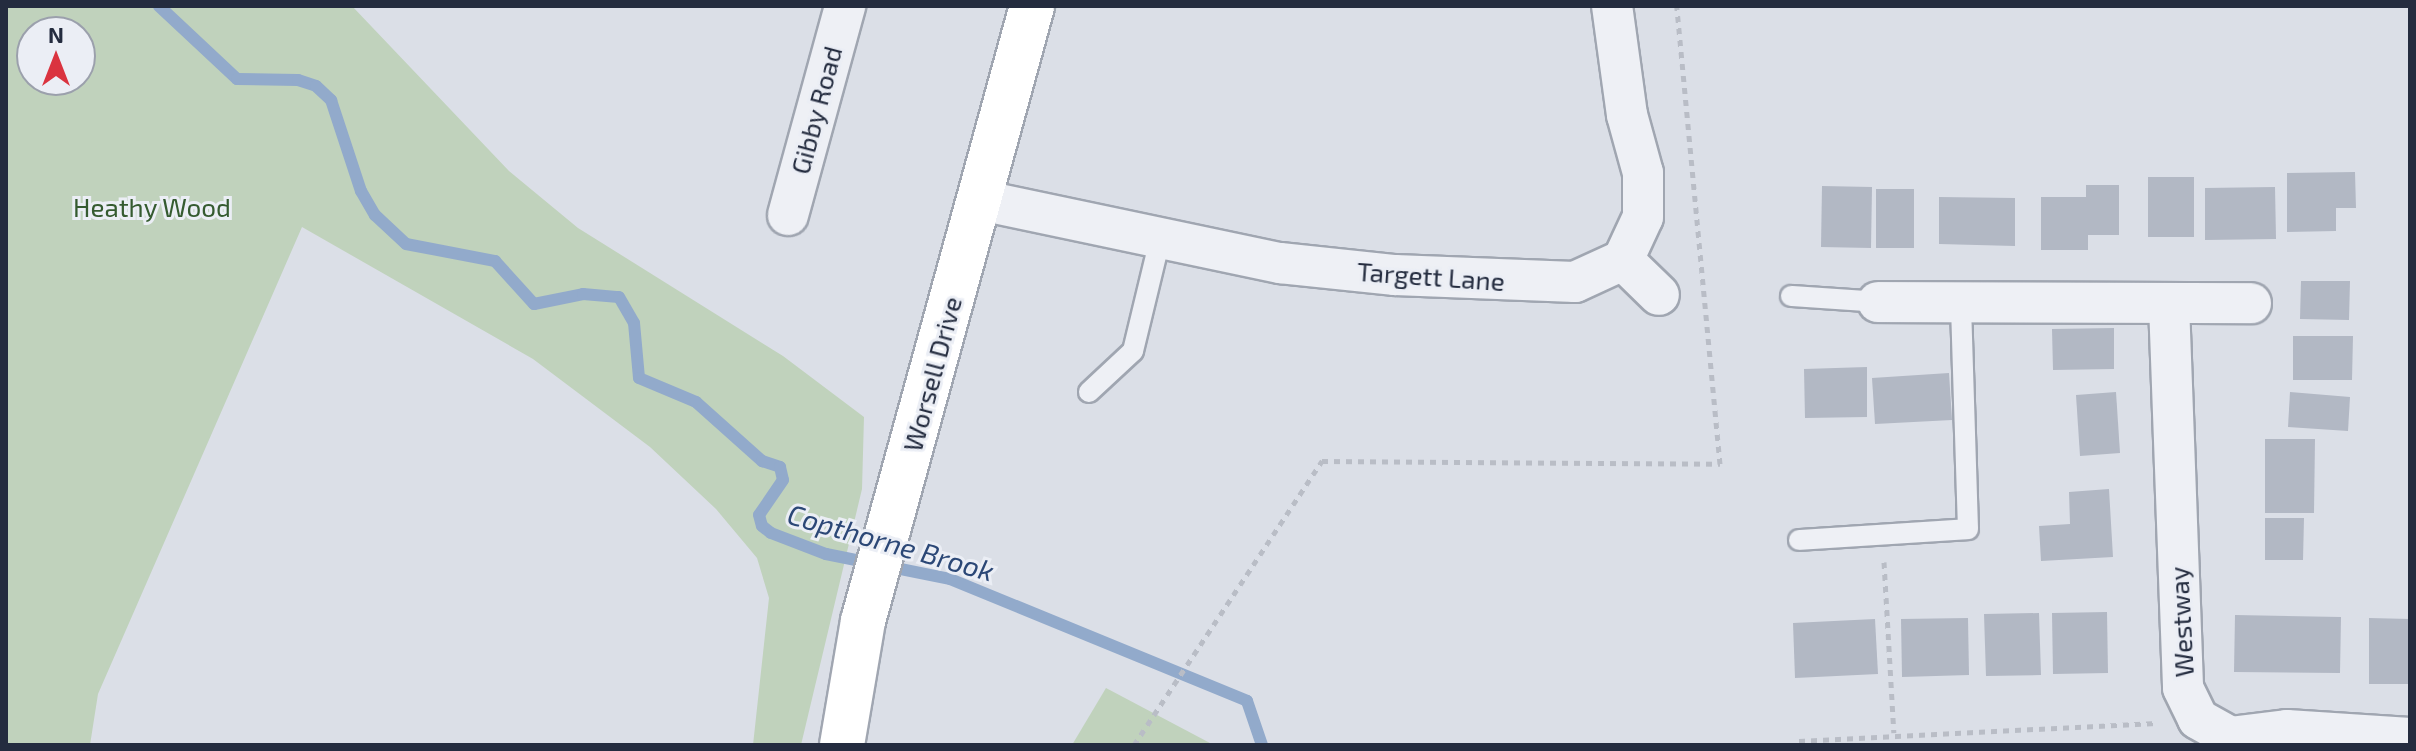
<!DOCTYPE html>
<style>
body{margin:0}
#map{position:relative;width:2416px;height:751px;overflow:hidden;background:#dbdfe7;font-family:"Exo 2",sans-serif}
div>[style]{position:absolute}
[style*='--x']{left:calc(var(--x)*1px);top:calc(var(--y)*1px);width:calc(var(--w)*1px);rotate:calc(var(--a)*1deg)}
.green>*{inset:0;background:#c0d2bc}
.stream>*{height:12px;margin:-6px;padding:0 6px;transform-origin:6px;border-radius:6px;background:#92aacb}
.building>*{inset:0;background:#b2b8c4}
.path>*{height:5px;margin-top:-2.5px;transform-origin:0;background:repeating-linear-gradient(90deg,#b9bdc6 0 6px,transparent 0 12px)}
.roads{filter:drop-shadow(2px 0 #a0a6b1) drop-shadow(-2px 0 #a0a6b1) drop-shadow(0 2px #a0a6b1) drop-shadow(0 -2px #a0a6b1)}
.lane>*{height:20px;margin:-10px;padding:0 10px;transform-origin:10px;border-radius:10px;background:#eef0f5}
.street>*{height:40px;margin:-20px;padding:0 20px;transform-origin:20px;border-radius:20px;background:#eef0f5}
.secondary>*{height:44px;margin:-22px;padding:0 22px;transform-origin:22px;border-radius:22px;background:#fff}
span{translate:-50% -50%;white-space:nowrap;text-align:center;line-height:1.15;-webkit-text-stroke:6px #ebeef5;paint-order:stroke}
.street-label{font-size:26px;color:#242c3f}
.park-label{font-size:26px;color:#355b30}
.water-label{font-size:28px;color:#2b4776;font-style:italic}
.frame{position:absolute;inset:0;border:8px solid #242c3f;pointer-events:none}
.north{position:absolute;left:16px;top:16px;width:80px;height:80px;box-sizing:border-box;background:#ebeef5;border:2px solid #9ba0ac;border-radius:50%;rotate:0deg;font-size:22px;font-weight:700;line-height:32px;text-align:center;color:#242c3f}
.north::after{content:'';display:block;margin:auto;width:28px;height:36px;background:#da333f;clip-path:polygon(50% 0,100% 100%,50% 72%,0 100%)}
</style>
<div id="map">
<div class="green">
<i style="clip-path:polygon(evenodd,6px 6px,352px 6px,509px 171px,578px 228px,783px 356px,864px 417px,862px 489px,801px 745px,753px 745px,769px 598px,757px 558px,716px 509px,650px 447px,533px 359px,302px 227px,98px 694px,90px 745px,6px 745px,6px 6px,32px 32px,80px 32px,80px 80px,32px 80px,32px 32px)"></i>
<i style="clip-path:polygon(1106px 688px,1210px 743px,1210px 745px,1072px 745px)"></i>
</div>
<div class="stream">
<i style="--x:159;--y:6;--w:107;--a:43.1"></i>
<i style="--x:237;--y:79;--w:61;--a:0.9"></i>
<i style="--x:298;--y:80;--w:19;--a:18"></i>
<i style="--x:316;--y:86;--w:21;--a:43"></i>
<i style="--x:331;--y:100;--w:96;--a:71.8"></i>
<i style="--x:361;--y:191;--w:28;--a:60"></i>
<i style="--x:375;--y:215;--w:42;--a:43.1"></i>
<i style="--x:406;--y:244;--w:91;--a:10.8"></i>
<i style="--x:495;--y:261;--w:58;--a:47.8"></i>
<i style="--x:534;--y:304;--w:50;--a:-11.5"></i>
<i style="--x:583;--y:294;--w:36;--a:5"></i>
<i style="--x:619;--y:297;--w:30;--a:60"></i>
<i style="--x:634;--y:323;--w:55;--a:84.8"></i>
<i style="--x:639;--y:378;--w:62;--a:22.8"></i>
<i style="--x:696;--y:402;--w:89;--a:41.8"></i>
<i style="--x:762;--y:461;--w:19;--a:18"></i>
<i style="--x:780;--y:467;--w:13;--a:77"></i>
<i style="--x:783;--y:480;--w:42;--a:124.4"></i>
<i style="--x:759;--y:515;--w:11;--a:75"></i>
<i style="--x:762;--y:526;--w:11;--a:38"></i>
<i style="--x:771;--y:533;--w:59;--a:20.9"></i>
<i style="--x:826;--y:554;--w:126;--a:11.4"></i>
<i style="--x:950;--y:579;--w:321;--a:22.3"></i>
<i style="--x:1247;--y:701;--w:46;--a:71.2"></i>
</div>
<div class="building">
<i style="clip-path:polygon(2355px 172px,2356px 208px,2336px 208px,2336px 231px,2287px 232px,2287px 173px)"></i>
<i style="clip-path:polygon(2148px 177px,2194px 177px,2194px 237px,2148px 237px)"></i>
<i style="clip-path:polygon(2086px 185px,2119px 185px,2119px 235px,2088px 235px,2088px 250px,2041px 250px,2041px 197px,2086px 197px)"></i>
<i style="clip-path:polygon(1822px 186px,1872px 187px,1871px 248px,1821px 247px)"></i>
<i style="clip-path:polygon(2275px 187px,2276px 239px,2205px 240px,2205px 188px)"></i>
<i style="clip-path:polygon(1876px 189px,1914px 189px,1914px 248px,1876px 248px)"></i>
<i style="clip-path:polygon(1939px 197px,2015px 198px,2015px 246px,1939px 244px)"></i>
<i style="clip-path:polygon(2301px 281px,2350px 281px,2349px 320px,2300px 319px)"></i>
<i style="clip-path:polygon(2114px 328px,2114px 369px,2053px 370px,2052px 329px)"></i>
<i style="clip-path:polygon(2293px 336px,2353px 336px,2352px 380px,2293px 380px)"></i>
<i style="clip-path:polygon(1867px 367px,1867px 417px,1805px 418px,1804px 369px)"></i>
<i style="clip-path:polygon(1949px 373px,1952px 420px,1875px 424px,1872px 378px)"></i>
<i style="clip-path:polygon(2116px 392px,2120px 453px,2080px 456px,2076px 395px)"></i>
<i style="clip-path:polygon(2290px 392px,2350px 397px,2348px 431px,2288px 427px)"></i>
<i style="clip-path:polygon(2265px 439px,2315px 439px,2314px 513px,2265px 513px)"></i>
<i style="clip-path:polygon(2109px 489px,2113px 557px,2041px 561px,2039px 526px,2070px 524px,2069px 492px)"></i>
<i style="clip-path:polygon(2265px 518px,2304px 518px,2303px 560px,2265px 560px)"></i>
<i style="clip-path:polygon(2107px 612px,2108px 673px,2053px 674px,2052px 613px)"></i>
<i style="clip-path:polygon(2039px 613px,2041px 675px,1986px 676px,1984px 614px)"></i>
<i style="clip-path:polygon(2235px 615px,2341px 617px,2340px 673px,2234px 672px)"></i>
<i style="clip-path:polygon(1968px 618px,1969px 675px,1902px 677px,1901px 619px)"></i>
<i style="clip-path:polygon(2369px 618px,2410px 619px,2410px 684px,2369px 684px)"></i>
<i style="clip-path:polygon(1875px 619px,1878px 674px,1795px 678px,1793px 623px)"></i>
</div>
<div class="path">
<i style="--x:1884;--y:562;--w:171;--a:86.7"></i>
<i style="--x:1799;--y:741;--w:358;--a:-2.9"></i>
<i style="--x:1134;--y:745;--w:341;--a:-56.5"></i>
<i style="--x:1322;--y:461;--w:398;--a:0.4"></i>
<i style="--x:1720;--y:464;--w:460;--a:-95.4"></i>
</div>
<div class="roads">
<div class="lane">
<i style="--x:1791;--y:296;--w:87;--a:3.9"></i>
<i style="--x:1089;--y:392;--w:60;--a:-43"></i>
<i style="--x:1133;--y:351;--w:115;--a:-76.4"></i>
<i style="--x:1799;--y:540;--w:169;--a:-3.7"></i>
<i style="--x:1968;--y:529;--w:226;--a:-91.8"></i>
</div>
<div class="street">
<i style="--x:980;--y:200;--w:307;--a:11.9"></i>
<i style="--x:1280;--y:263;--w:116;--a:6"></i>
<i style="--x:1395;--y:275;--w:180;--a:2.2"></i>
<i style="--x:1575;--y:282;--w:53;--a:-24.6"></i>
<i style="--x:1623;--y:260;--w:47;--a:-65.1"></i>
<i style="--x:1643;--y:217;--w:44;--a:-90"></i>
<i style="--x:1643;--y:173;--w:60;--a:-105.4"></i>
<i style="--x:1627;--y:115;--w:110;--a:-97.8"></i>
<i style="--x:788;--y:215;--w:217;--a:-74.7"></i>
<i style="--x:1623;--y:260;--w:50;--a:44.2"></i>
<i style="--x:1878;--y:302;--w:373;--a:0.2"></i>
<i style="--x:2169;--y:304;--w:384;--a:87.9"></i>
<i style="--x:2183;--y:688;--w:34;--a:64"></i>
<i style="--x:2198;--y:719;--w:37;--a:29"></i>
<i style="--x:2230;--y:737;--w:57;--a:-7"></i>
<i style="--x:2287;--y:730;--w:123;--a:3.7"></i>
</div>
<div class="secondary">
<i style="--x:842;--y:745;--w:126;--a:-80.4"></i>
<i style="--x:863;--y:621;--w:638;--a:-74.63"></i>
</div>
</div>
<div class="street-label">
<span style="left:816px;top:110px;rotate:-75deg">Gibby Road</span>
<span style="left:1431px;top:276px;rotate:4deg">Targett Lane</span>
<span style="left:932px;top:374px;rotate:-75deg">Worsell Drive</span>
<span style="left:2181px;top:622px;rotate:-93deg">Westway</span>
</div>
<div class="park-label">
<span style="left:152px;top:207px">Heathy Wood</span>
</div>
<div class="water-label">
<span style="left:891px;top:542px;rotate:16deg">Copthorne Brook</span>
</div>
<div class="frame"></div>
<div class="north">N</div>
</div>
